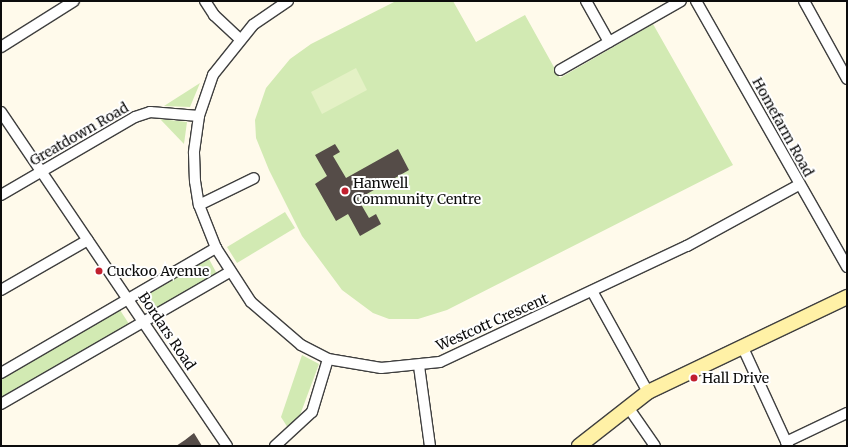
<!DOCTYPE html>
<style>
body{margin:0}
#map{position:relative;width:848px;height:447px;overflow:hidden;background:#fffaeb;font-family:Merriweather,serif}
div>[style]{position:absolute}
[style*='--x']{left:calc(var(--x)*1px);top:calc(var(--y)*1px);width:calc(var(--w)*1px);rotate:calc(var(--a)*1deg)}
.green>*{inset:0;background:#d2eab3}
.pitch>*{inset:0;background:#e4f1c5}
.building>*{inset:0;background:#554c48}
.roads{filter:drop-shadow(1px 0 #3f3f3f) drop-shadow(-1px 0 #3f3f3f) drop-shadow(0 1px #3f3f3f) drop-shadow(0 -1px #3f3f3f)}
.street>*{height:10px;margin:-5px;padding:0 5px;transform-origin:5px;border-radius:5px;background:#fff}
.secondary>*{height:14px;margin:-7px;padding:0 7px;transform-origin:7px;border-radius:7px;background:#fff1a6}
.dots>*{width:11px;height:11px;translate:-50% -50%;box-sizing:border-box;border:2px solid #fff;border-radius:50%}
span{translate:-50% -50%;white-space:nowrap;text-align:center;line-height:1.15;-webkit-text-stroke:4px #fff;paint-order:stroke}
.street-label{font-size:14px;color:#0c0c0c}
.poi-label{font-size:14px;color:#0c0c0c}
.left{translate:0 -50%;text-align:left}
.frame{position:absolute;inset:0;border:2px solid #0c0c0c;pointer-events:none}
</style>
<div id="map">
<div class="green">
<i style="clip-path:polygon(396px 1px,453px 1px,476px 42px,525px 15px,560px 78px,653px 24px,733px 165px,447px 310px,418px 319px,389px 319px,373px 313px,342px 290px,302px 236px,269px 170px,256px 138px,255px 120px,266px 88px,290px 59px,311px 44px)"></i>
<i style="clip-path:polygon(200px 83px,190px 107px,164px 106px)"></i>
<i style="clip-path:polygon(160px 119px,187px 122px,184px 144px)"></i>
<i style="clip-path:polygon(285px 212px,295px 228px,237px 263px,227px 247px)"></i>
<i style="clip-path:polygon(209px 259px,217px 274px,154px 311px,145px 296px)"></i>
<i style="clip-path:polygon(120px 310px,129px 324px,1px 398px,1px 378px)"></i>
<i style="clip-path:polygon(302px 355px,319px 364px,300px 415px,288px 428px,281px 417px)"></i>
</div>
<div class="pitch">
<i style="clip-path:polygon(356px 68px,367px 90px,322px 114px,311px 92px)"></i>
</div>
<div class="building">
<i style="clip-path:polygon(335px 144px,340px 152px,333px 156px,346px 178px,398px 149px,409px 170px,358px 199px,369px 218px,376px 214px,381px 224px,360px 236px,348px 214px,336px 221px,315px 184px,327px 176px,315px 155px)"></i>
<i style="clip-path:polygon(194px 433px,202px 446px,176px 446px,185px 440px)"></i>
</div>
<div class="roads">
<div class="street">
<i style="--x:205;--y:1;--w:17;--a:57"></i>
<i style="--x:214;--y:15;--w:35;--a:43"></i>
<i style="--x:288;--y:1;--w:42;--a:145.6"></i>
<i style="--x:253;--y:25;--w:64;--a:128.7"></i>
<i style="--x:213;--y:75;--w:43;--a:108.9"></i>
<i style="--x:199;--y:116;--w:37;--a:98"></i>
<i style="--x:194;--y:153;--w:28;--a:88"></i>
<i style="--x:195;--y:181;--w:24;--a:81"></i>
<i style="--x:199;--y:205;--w:46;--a:68.4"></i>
<i style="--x:216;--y:248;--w:64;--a:57.1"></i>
<i style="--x:251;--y:302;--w:66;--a:40.7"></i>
<i style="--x:301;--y:345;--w:30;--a:27"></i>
<i style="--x:328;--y:359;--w:54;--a:9.6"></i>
<i style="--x:381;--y:368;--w:59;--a:-5.8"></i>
<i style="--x:440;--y:362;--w:273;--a:-25.2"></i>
<i style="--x:687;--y:246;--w:128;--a:-28.6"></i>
<i style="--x:586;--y:1;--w:47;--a:60.7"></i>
<i style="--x:696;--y:1;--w:306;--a:60.4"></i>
<i style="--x:804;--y:1;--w:89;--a:61.1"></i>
<i style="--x:1;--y:47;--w:86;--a:-32.2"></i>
<i style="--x:560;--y:70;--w:139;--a:-29.7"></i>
<i style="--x:1;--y:112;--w:403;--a:55.9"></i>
<i style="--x:1;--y:195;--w:155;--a:-30.2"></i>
<i style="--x:135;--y:117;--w:16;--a:-18"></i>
<i style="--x:150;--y:112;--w:49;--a:4.7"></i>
<i style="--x:199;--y:205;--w:61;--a:-26.1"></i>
<i style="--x:1;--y:290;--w:100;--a:-29.9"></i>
<i style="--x:592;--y:291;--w:115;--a:61"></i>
<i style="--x:743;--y:348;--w:108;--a:65.3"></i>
<i style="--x:419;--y:366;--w:81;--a:82.2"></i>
<i style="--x:1;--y:373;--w:249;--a:-30.2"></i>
<i style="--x:1;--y:404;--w:264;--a:-30"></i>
<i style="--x:628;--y:407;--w:47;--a:55.3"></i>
<i style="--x:786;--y:442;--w:68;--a:-25.4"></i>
<i style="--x:275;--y:446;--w:50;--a:-42.6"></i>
<i style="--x:312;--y:412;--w:55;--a:-73.2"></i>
</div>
<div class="secondary">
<i style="--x:579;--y:446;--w:88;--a:-38"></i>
<i style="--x:648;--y:392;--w:221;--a:-25.5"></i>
</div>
</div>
<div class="dots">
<i style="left:345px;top:191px;background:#c11f2e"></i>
<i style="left:99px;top:271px;background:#c11f2e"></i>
<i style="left:694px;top:378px;background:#c11f2e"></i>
</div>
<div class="street-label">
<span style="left:783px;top:127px;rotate:61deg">Homefarm Road</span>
<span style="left:79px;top:134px;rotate:-30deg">Greatdown Road</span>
<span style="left:492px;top:322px;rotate:-24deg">Westcott Crescent</span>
<span style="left:167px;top:331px;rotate:56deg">Bordars Road</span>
</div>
<div class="poi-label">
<span class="left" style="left:353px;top:191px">Hanwell<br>Community Centre</span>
<span class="left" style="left:107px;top:271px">Cuckoo Avenue</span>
<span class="left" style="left:702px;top:378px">Hall Drive</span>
</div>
<div class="frame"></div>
</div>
